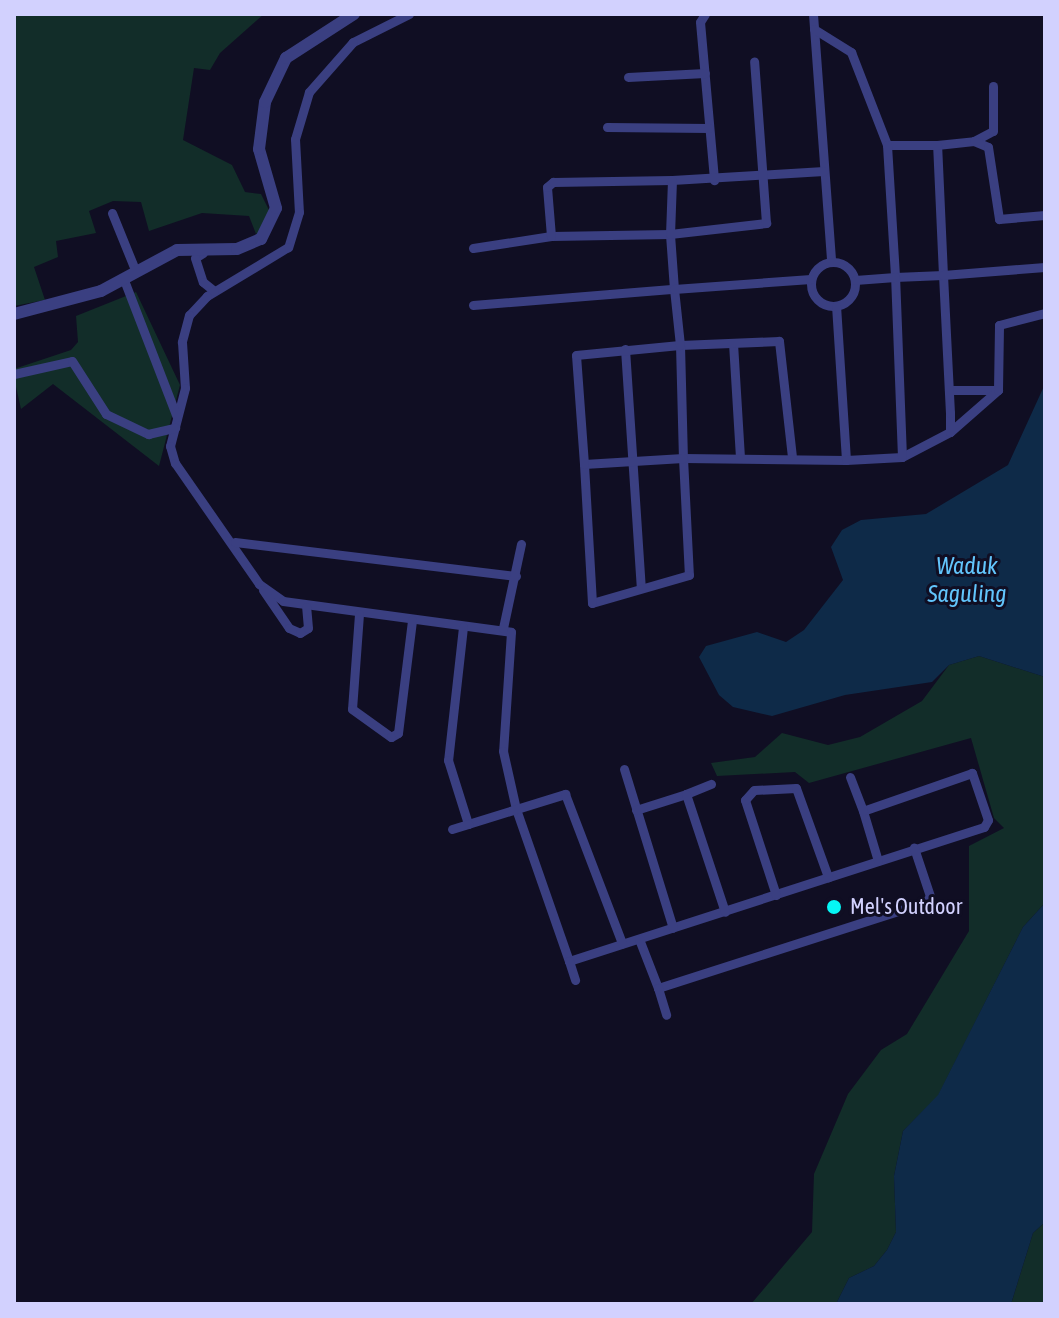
<!DOCTYPE html>
<style>
body{margin:0}
#map{position:relative;width:1059px;height:1318px;overflow:hidden;background:#100e23;font-family:"Asap Condensed",sans-serif}
div>[style]{position:absolute}
[style*='--x']{left:calc(var(--x)*1px);top:calc(var(--y)*1px);width:calc(var(--w)*1px);rotate:calc(var(--a)*1deg)}
.green>*{inset:0;background:#122d29}
.water>*{inset:0;background:#0e2a48}
.minor>*{height:9px;margin:-4.5px;padding:0 4.5px;transform-origin:4.5px;border-radius:4.5px;background:#3a3f81}
.minor>.ring{margin:-4.5px;padding:0;box-sizing:content-box;background:none;border:9px solid #3a3f81;border-radius:50%}
.tertiary>*{height:12px;margin:-6px;padding:0 6px;transform-origin:6px;border-radius:6px;background:#3a3f81}
.dots>*{width:22px;height:22px;translate:-50% -50%;box-sizing:border-box;border:4px solid #100e23;border-radius:50%}
span{translate:-50% -50%;white-space:nowrap;text-align:center;line-height:1.15;-webkit-text-stroke:6px #100e23;paint-order:stroke}
.poi-label{font-size:22px;color:#d2d1fe}
.left{translate:0 -50%;text-align:left}
.water-label{font-size:24px;color:#62c5fc;font-style:italic}
.frame{position:absolute;inset:0;border:16px solid #d2d1fe;pointer-events:none}
</style>
<div id="map">
<div class="green">
<i style="clip-path:polygon(14px 14px,264px 14px,220px 53px,210px 70px,194px 68px,183px 140px,232px 165px,245px 192px,261px 194px,270px 212px,266px 227px,256px 234px,249px 216px,202px 213px,149px 231px,141px 202px,113px 201px,89px 211px,96px 233px,56px 241px,58px 257px,34px 267px,45px 300px,14px 306px)"></i>
<i style="clip-path:polygon(136px 292px,180px 385px,159px 466px,53px 384px,21px 409px,14px 378px,14px 369px,71px 350px,78px 342px,76px 316px)"></i>
<i style="clip-path:polygon(979px 656px,1045px 677px,1045px 903px,1023px 927px,938px 1096px,903px 1131px,894px 1176px,896px 1232px,887px 1250px,874px 1266px,849px 1278px,836px 1304px,751px 1304px,812px 1232px,814px 1174px,848px 1094px,881px 1050px,907px 1034px,969px 931px,969px 846px,1004px 828px,994px 818px,971px 738px,809px 783px,795px 772px,717px 776px,711px 763px,755px 757px,782px 733px,828px 745px,860px 737px,922px 701px,949px 665px)"></i>
<i style="clip-path:polygon(1045px 1222px,1045px 1304px,1011px 1304px,1033px 1233px)"></i>
</div>
<div class="water">
<i style="clip-path:polygon(1045px 384px,1045px 677px,979px 656px,949px 665px,932px 682px,845px 695px,772px 716px,733px 707px,719px 695px,699px 657px,706px 646px,757px 632px,786px 642px,804px 630px,843px 580px,831px 547px,842px 530px,861px 520px,926px 514px,1008px 465px)"></i>
<i style="clip-path:polygon(1045px 903px,1045px 1222px,1033px 1233px,1011px 1304px,836px 1304px,849px 1278px,874px 1266px,887px 1250px,896px 1232px,894px 1176px,903px 1131px,938px 1095px,1023px 927px)"></i>
</div>
<div class="minor">
<i style="--x:409;--y:14;--w:63;--a:153.4"></i>
<i style="--x:353;--y:42;--w:67;--a:131.3"></i>
<i style="--x:309;--y:92;--w:49;--a:106.6"></i>
<i style="--x:295;--y:139;--w:73;--a:86.9"></i>
<i style="--x:299;--y:212;--w:37;--a:107"></i>
<i style="--x:288;--y:247;--w:95;--a:148.8"></i>
<i style="--x:207;--y:296;--w:26;--a:133"></i>
<i style="--x:189;--y:315;--w:28;--a:105"></i>
<i style="--x:182;--y:342;--w:46;--a:86.3"></i>
<i style="--x:185;--y:388;--w:60;--a:104.5"></i>
<i style="--x:170;--y:446;--w:18;--a:74"></i>
<i style="--x:175;--y:463;--w:147;--a:55.2"></i>
<i style="--x:259;--y:584;--w:29;--a:35"></i>
<i style="--x:283;--y:601;--w:230;--a:7.7"></i>
<i style="--x:511;--y:632;--w:119;--a:93.8"></i>
<i style="--x:503;--y:751;--w:59;--a:77.4"></i>
<i style="--x:516;--y:809;--w:161;--a:70.8"></i>
<i style="--x:569;--y:961;--w:436;--a:-17.9"></i>
<i style="--x:984;--y:827;--w:8;--a:-60"></i>
<i style="--x:988;--y:820;--w:50;--a:-108.8"></i>
<i style="--x:972;--y:773;--w:115;--a:160.8"></i>
<i style="--x:863;--y:811;--w:52;--a:73.3"></i>
<i style="--x:705;--y:14;--w:9;--a:122"></i>
<i style="--x:700;--y:22;--w:159;--a:84.9"></i>
<i style="--x:813;--y:14;--w:248;--a:85.8"></i>
<i style="--x:814;--y:29;--w:44;--a:31.9"></i>
<i style="--x:851;--y:52;--w:100;--a:68.8"></i>
<i style="--x:628;--y:77;--w:77;--a:-3"></i>
<i style="--x:607;--y:127;--w:102;--a:0.6"></i>
<i style="--x:974;--y:141;--w:21;--a:-28"></i>
<i style="--x:993;--y:131;--w:45;--a:-90"></i>
<i style="--x:937;--y:145;--w:37;--a:-6"></i>
<i style="--x:974;--y:141;--w:15;--a:23"></i>
<i style="--x:988;--y:147;--w:73;--a:81.3"></i>
<i style="--x:999;--y:219;--w:46;--a:-5"></i>
<i style="--x:672;--y:180;--w:152;--a:-3.4"></i>
<i style="--x:112;--y:213;--w:64;--a:67.9"></i>
<i style="--x:473;--y:248;--w:79;--a:-8.7"></i>
<i style="--x:203;--y:253;--w:9;--a:148"></i>
<i style="--x:195;--y:258;--w:25;--a:72"></i>
<i style="--x:203;--y:282;--w:14;--a:39"></i>
<i class="ring" style="left:811px;top:262px;width:35px;height:35px"></i>
<i style="--x:124;--y:280;--w:147;--a:68.9"></i>
<i style="--x:473;--y:305;--w:202;--a:-4.6"></i>
<i style="--x:674;--y:289;--w:55;--a:-94.2"></i>
<i style="--x:670;--y:234;--w:119;--a:179"></i>
<i style="--x:551;--y:236;--w:49;--a:-94.7"></i>
<i style="--x:547;--y:187;--w:8;--a:-40"></i>
<i style="--x:553;--y:182;--w:119;--a:-1"></i>
<i style="--x:672;--y:180;--w:54;--a:92.1"></i>
<i style="--x:670;--y:234;--w:97;--a:-6.5"></i>
<i style="--x:766;--y:223;--w:162;--a:-94.2"></i>
<i style="--x:733;--y:343;--w:114;--a:86.5"></i>
<i style="--x:625;--y:349;--w:239;--a:86.2"></i>
<i style="--x:14;--y:374;--w:59;--a:-12.6"></i>
<i style="--x:72;--y:361;--w:63;--a:57.3"></i>
<i style="--x:106;--y:414;--w:47;--a:25.5"></i>
<i style="--x:148;--y:434;--w:28;--a:-13"></i>
<i style="--x:949;--y:390;--w:49;--a:0"></i>
<i style="--x:950;--y:432;--w:64;--a:-41.2"></i>
<i style="--x:998;--y:390;--w:65;--a:-89.1"></i>
<i style="--x:999;--y:325;--w:48;--a:-14.6"></i>
<i style="--x:792;--y:457;--w:117;--a:-96.4"></i>
<i style="--x:779;--y:341;--w:99;--a:177.7"></i>
<i style="--x:680;--y:345;--w:113;--a:88.5"></i>
<i style="--x:683;--y:458;--w:163;--a:0.7"></i>
<i style="--x:846;--y:460;--w:154;--a:-93.7"></i>
<i style="--x:902;--y:457;--w:54;--a:-27.5"></i>
<i style="--x:950;--y:432;--w:19;--a:-90"></i>
<i style="--x:950;--y:413;--w:138;--a:-92.9"></i>
<i style="--x:943;--y:275;--w:130;--a:-92.6"></i>
<i style="--x:937;--y:145;--w:50;--a:180"></i>
<i style="--x:887;--y:145;--w:132;--a:86.5"></i>
<i style="--x:895;--y:277;--w:48;--a:-2.4"></i>
<i style="--x:943;--y:275;--w:102;--a:-4.5"></i>
<i style="--x:683;--y:458;--w:117;--a:87.1"></i>
<i style="--x:689;--y:575;--w:101;--a:163.9"></i>
<i style="--x:592;--y:603;--w:139;--a:-93.3"></i>
<i style="--x:584;--y:464;--w:99;--a:-3.5"></i>
<i style="--x:846;--y:460;--w:56;--a:-3.1"></i>
<i style="--x:902;--y:457;--w:180;--a:-92.2"></i>
<i style="--x:895;--y:277;--w:40;--a:175.7"></i>
<i style="--x:584;--y:464;--w:109;--a:-94.2"></i>
<i style="--x:576;--y:355;--w:104;--a:-5.5"></i>
<i style="--x:680;--y:345;--w:56;--a:-96.1"></i>
<i style="--x:674;--y:289;--w:137;--a:-4.2"></i>
<i style="--x:235;--y:542;--w:283;--a:6.9"></i>
<i style="--x:263;--y:590;--w:46;--a:55.6"></i>
<i style="--x:289;--y:628;--w:12;--a:24"></i>
<i style="--x:300;--y:633;--w:9;--a:-32"></i>
<i style="--x:308;--y:628;--w:21;--a:-95"></i>
<i style="--x:359;--y:614;--w:95;--a:94.2"></i>
<i style="--x:352;--y:709;--w:48;--a:35.7"></i>
<i style="--x:391;--y:737;--w:8;--a:-30"></i>
<i style="--x:398;--y:733;--w:114;--a:-82.9"></i>
<i style="--x:463;--y:627;--w:134;--a:96.4"></i>
<i style="--x:448;--y:760;--w:67;--a:72.6"></i>
<i style="--x:468;--y:824;--w:102;--a:-17.2"></i>
<i style="--x:565;--y:794;--w:160;--a:69.1"></i>
<i style="--x:503;--y:628;--w:86;--a:-77.9"></i>
<i style="--x:624;--y:769;--w:166;--a:72.9"></i>
<i style="--x:850;--y:777;--w:36;--a:69"></i>
<i style="--x:686;--y:794;--w:27;--a:-22"></i>
<i style="--x:636;--y:810;--w:52;--a:-17.7"></i>
<i style="--x:686;--y:794;--w:124;--a:71.7"></i>
<i style="--x:452;--y:829;--w:17;--a:-17"></i>
<i style="--x:776;--y:895;--w:100;--a:-108.1"></i>
<i style="--x:745;--y:800;--w:13;--a:-48"></i>
<i style="--x:754;--y:790;--w:42;--a:-2.7"></i>
<i style="--x:796;--y:788;--w:95;--a:70.2"></i>
<i style="--x:639;--y:939;--w:53;--a:68.8"></i>
<i style="--x:658;--y:988;--w:281;--a:-17.8"></i>
<i style="--x:926;--y:902;--w:7;--a:-56"></i>
<i style="--x:930;--y:896;--w:51;--a:-108.4"></i>
<i style="--x:569;--y:961;--w:20;--a:72"></i>
<i style="--x:658;--y:988;--w:28;--a:73"></i>
</div>
<div class="tertiary">
<i style="--x:14;--y:314;--w:90;--a:-14.8"></i>
<i style="--x:101;--y:291;--w:86;--a:-28.3"></i>
<i style="--x:177;--y:250;--w:60;--a:-1"></i>
<i style="--x:237;--y:249;--w:26;--a:-23"></i>
<i style="--x:261;--y:239;--w:34;--a:-64"></i>
<i style="--x:276;--y:208;--w:61;--a:-106.1"></i>
<i style="--x:259;--y:149;--w:47;--a:-82.7"></i>
<i style="--x:265;--y:102;--w:49;--a:-64.5"></i>
<i style="--x:286;--y:58;--w:81;--a:-32.9"></i>
</div>
<div class="dots">
<i style="left:834px;top:907px;background:#05f6f5"></i>
</div>
<div class="poi-label">
<span class="left" style="left:850px;top:907px">Mel's Outdoor</span>
</div>
<div class="water-label">
<span style="left:967px;top:580px">Waduk<br>Saguling</span>
</div>
<div class="frame"></div>
</div>
